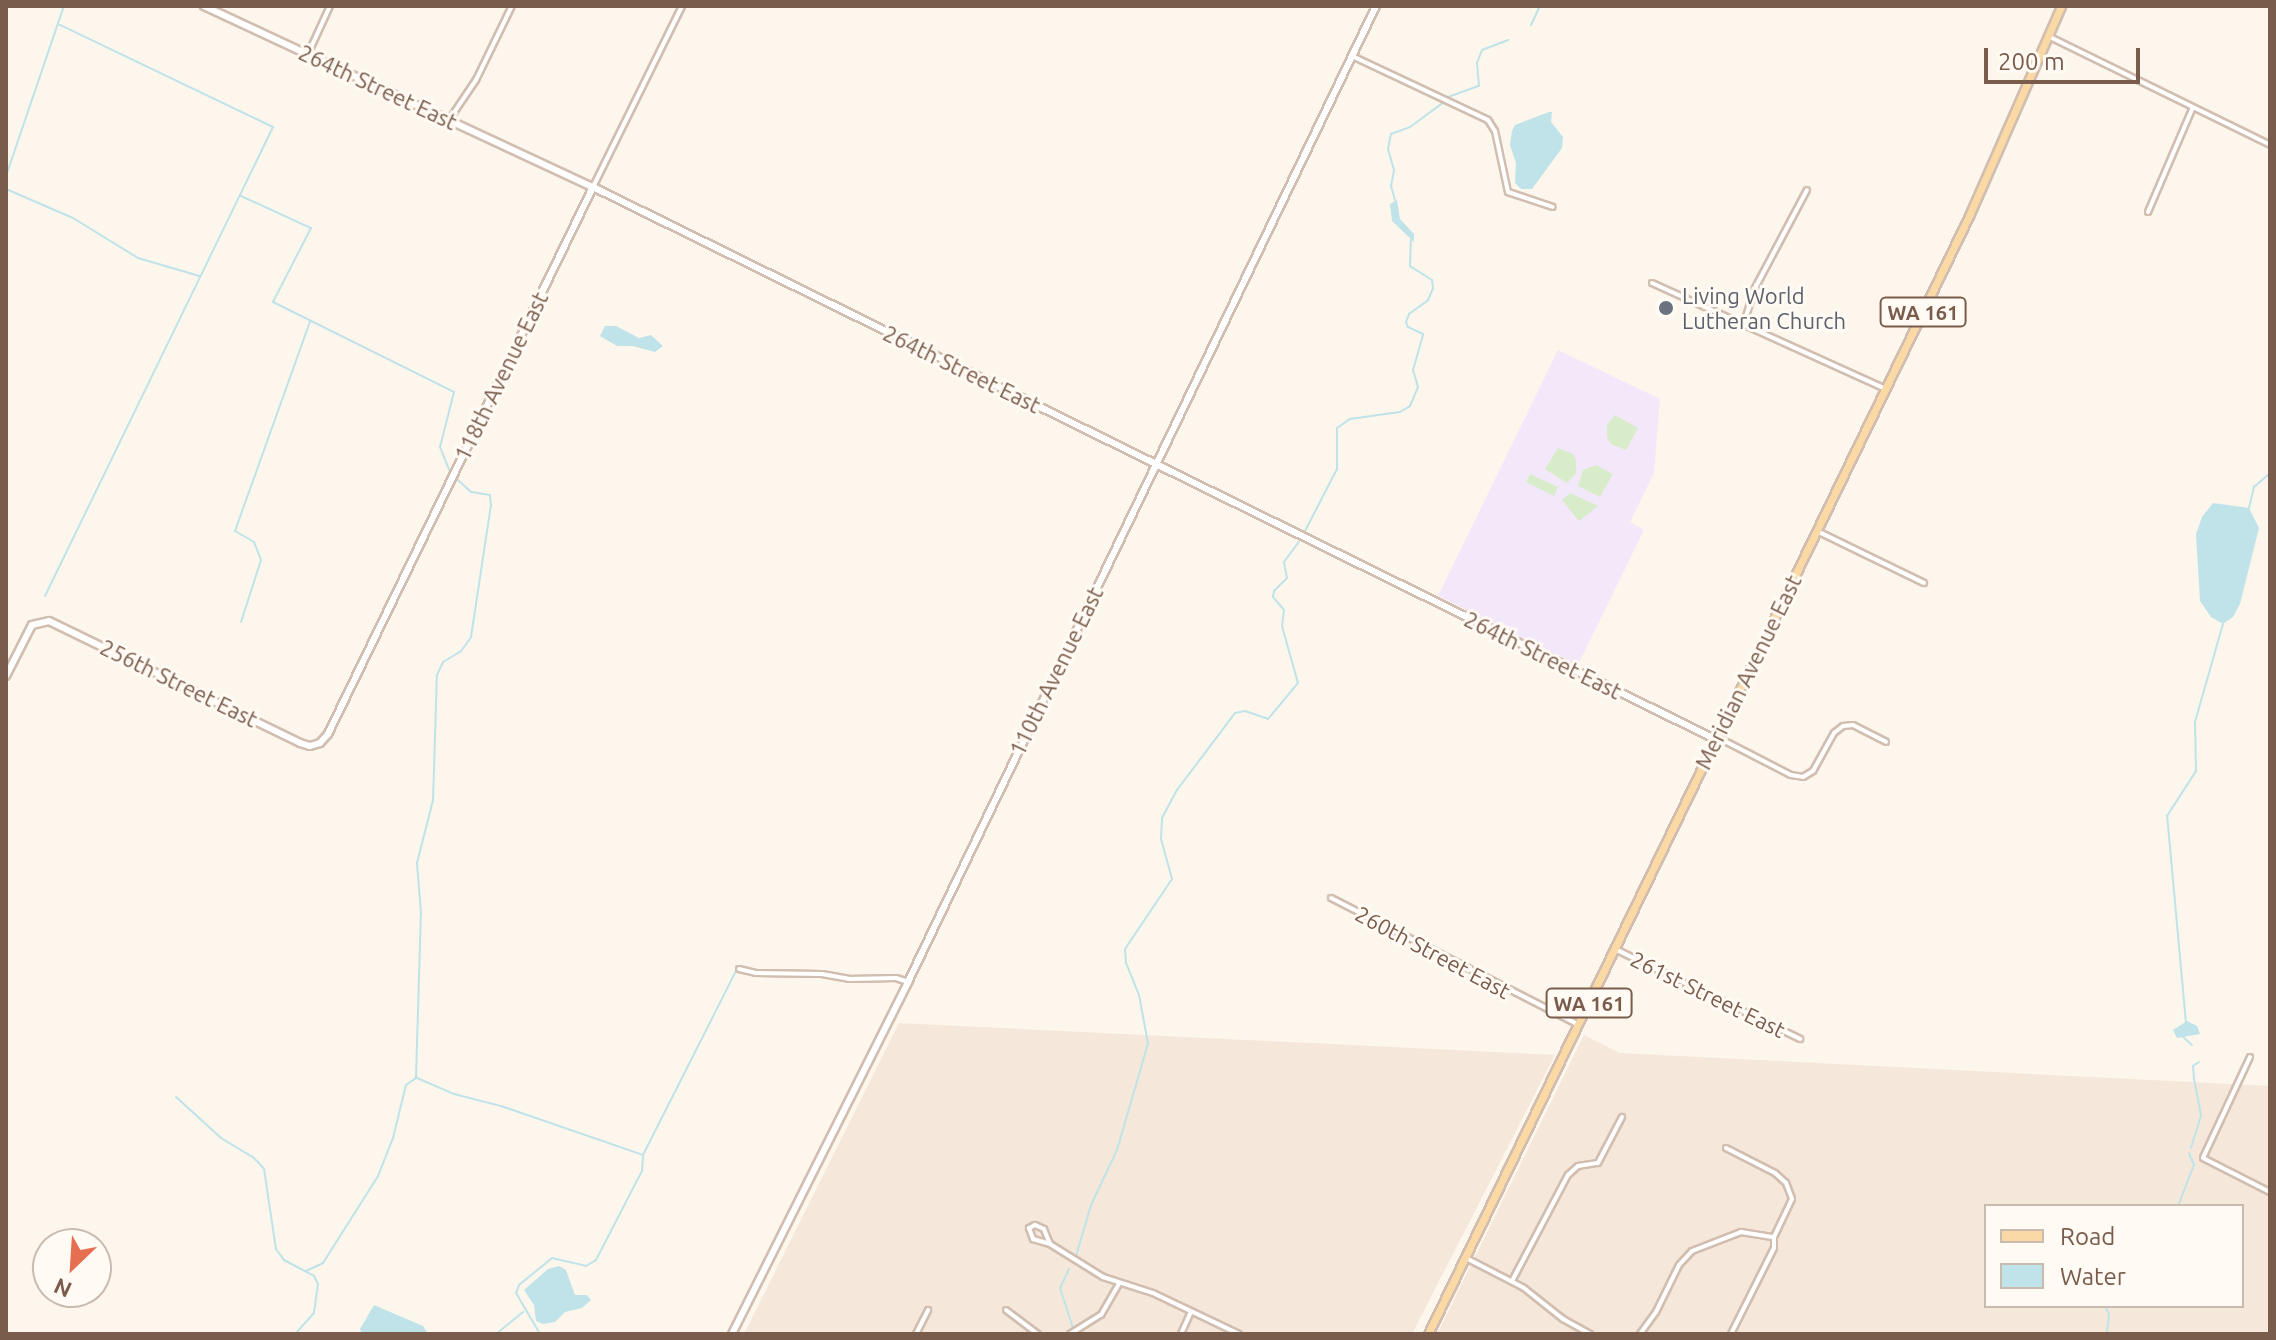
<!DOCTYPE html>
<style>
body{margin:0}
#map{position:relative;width:2276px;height:1340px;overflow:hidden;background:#fdf6ec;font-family:Ubuntu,sans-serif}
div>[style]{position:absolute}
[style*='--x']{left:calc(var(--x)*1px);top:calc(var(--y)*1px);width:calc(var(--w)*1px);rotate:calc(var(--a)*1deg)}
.residential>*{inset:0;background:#f5e8da}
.education>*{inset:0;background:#f3e8fa}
.green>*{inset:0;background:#d8ecc9}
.water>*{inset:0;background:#bfe3e8}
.stream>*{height:2px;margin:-1px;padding:0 1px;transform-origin:1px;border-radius:1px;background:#bfe3e8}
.roads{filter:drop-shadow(2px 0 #d1beb0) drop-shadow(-2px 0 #d1beb0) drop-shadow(0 2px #d1beb0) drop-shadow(0 -2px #d1beb0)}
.street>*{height:4px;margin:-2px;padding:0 2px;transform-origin:2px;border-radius:2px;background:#fff}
.secondary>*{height:6px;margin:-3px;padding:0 3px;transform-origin:3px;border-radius:3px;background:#fff}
.primary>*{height:7px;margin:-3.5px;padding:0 3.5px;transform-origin:3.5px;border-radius:3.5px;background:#fbd9a5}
.dots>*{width:22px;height:22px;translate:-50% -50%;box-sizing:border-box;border:4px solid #fffaf3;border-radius:50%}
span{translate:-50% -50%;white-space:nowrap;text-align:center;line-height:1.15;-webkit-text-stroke:6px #fffaf3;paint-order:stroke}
.shield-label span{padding:2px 6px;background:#fffaf3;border:2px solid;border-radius:6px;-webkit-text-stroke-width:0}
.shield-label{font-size:20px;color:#7a5c4d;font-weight:700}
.street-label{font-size:22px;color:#7a5c4d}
.worship-label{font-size:22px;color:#5b616d}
.left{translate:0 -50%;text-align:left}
.frame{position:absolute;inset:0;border:8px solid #7a5c4d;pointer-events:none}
.legend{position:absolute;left:1984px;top:1204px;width:260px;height:104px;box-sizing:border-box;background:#fffaf3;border:2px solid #cabbb1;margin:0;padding:10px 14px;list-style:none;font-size:24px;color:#7a5c4d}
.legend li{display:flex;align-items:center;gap:16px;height:40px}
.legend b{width:40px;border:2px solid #cabbb1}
.north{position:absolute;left:32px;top:1228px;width:80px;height:80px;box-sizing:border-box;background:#fffaf3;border:2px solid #cabbb1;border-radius:50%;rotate:205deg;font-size:22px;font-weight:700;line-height:32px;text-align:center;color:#7a5c4d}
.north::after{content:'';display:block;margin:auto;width:28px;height:36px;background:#e76f51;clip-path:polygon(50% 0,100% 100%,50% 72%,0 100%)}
.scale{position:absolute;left:1984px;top:48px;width:156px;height:36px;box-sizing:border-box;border:4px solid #7a5c4d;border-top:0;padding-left:10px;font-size:24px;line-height:28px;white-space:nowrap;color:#7a5c4d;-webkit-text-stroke:6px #fffaf3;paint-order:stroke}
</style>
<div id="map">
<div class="residential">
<i style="clip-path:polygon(899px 1023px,1555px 1055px,1412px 1334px,744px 1334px)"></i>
<i style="clip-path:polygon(evenodd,1584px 1035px,1620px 1053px,2270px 1086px,2270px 1334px,1437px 1334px,1584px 1035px,1986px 1206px,2242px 1206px,2242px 1306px,1986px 1306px,1986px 1206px)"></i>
</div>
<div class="education">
<i style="clip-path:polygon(1558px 350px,1660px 399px,1654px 473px,1630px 522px,1644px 530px,1578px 665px,1438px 596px)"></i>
</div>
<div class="green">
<i style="clip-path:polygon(1615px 415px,1638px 428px,1626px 450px,1611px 444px,1607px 438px,1607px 425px)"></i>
<i style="clip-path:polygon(1558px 448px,1573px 454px,1576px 460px,1576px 473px,1567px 483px,1545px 469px)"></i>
<i style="clip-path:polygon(1596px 465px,1613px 474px,1600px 497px,1578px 486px,1583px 470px)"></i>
<i style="clip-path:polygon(1530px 474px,1558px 487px,1554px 496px,1526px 482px)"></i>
<i style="clip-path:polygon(1570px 493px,1598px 506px,1579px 521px,1562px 500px)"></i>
</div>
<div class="water">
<i style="clip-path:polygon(1549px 112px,1552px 112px,1551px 122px,1563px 137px,1562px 148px,1532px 189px,1521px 189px,1515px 183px,1516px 163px,1510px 145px,1512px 131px,1515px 125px)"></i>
<i style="clip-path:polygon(1397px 200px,1400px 219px,1414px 234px,1414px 242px,1392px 221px,1390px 204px)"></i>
<i style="clip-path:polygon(605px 326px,616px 326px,639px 338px,651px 335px,663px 346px,655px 352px,633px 346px,617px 346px,600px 336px)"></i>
<i style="clip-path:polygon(2213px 503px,2249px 508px,2259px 528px,2240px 604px,2233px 617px,2223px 624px,2211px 617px,2200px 601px,2196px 534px,2202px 517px)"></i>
<i style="clip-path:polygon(2187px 1021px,2197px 1026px,2200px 1034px,2177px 1038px,2173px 1030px)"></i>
<i style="clip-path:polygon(559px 1266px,566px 1270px,575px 1295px,587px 1295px,591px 1300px,582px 1308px,565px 1312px,555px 1322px,543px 1324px,536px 1321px,534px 1305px,524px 1290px,548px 1269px)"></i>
<i style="clip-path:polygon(374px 1305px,423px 1326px,428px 1334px,362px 1334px,360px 1329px)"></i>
</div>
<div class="stream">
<i style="--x:1531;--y:25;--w:21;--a:-65"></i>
<i style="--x:1448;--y:97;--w:33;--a:-20"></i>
<i style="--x:1479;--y:86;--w:23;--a:-95"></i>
<i style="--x:1477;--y:63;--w:14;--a:-69"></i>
<i style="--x:1482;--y:50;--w:28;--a:-21"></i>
<i style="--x:6;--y:176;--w:180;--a:-71.2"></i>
<i style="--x:6;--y:189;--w:73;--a:23.4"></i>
<i style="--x:73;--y:218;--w:76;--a:31.6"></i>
<i style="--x:138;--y:258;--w:64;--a:16.4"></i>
<i style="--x:241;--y:196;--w:77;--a:24.6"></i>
<i style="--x:311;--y:228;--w:83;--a:117.2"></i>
<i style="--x:273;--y:302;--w:202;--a:26.4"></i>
<i style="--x:454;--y:392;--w:57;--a:104.3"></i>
<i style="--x:440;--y:447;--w:27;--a:68"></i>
<i style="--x:1395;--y:200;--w:15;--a:-106"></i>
<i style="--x:1391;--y:186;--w:16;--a:-79"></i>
<i style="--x:1394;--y:170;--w:22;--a:-106"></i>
<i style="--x:1388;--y:149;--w:15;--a:-79"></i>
<i style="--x:1391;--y:134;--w:20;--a:-20"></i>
<i style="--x:1410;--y:127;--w:42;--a:-36.3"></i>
<i style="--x:2249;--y:508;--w:22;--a:-77"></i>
<i style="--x:2254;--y:487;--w:21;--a:-41"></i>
<i style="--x:1305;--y:531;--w:70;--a:-62.7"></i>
<i style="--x:1337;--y:469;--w:41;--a:-90"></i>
<i style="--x:1337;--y:428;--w:16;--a:-35"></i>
<i style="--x:1350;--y:419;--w:50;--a:-8"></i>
<i style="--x:1400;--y:412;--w:12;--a:-31"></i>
<i style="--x:1410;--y:406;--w:21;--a:-67"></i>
<i style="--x:1418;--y:387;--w:18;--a:-106"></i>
<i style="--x:1413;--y:370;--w:37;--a:-74"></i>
<i style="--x:1423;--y:334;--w:17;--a:-155"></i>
<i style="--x:1408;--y:327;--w:5;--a:-112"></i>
<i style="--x:1406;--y:322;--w:9;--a:-69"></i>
<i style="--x:1409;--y:314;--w:24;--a:-36"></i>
<i style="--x:1428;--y:300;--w:13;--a:-67"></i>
<i style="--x:1433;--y:288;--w:8;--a:-97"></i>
<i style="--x:1432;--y:280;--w:26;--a:-148"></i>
<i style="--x:1410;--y:266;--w:26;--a:-88"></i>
<i style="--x:45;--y:596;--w:521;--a:-64.07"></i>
<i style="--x:273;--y:127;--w:238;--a:-154.4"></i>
<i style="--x:241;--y:622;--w:65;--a:-72.1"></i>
<i style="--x:261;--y:560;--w:19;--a:-111"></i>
<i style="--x:254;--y:542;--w:22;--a:-150"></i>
<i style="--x:235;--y:531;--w:222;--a:-70.3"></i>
<i style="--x:2186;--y:1023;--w:208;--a:-95.2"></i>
<i style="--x:2167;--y:816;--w:54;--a:-57.2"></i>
<i style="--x:2196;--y:771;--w:49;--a:-91.2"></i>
<i style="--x:2195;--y:722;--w:102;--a:-74.1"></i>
<i style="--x:2183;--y:1037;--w:12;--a:42"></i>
<i style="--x:416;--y:1078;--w:165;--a:-88.3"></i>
<i style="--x:421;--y:913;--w:50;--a:-94.6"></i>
<i style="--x:417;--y:863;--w:65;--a:-75.7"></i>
<i style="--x:433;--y:800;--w:125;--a:-88.2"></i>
<i style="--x:437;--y:675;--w:14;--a:-65"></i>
<i style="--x:443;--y:662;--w:21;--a:-31"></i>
<i style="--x:461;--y:651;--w:17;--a:-54"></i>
<i style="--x:471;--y:637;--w:134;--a:-81.4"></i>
<i style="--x:491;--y:505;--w:10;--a:-96"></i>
<i style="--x:490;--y:495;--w:19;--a:-171"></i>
<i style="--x:471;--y:492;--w:21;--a:-137"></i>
<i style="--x:417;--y:1078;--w:40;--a:23.4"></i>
<i style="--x:454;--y:1094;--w:49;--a:14.3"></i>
<i style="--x:501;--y:1106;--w:150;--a:19"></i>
<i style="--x:643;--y:1155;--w:206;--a:-63.2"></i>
<i style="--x:176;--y:1097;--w:61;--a:42.3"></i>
<i style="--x:221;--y:1138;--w:37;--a:31"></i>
<i style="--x:253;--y:1157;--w:16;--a:47"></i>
<i style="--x:264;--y:1169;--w:81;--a:81.5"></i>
<i style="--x:276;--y:1249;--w:14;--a:54"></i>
<i style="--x:284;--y:1260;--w:34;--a:28"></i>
<i style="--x:314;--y:1276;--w:9;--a:63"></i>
<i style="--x:318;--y:1284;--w:29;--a:98"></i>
<i style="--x:314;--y:1313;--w:28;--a:132"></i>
<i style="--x:2191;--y:1148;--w:34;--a:-73"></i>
<i style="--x:2201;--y:1115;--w:38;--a:-101"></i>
<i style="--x:2194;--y:1078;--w:12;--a:-95"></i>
<i style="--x:2193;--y:1066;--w:7;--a:-34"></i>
<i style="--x:2178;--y:1206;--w:44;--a:-68.7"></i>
<i style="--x:2194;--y:1165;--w:13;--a:-113"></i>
<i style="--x:1076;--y:1256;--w:53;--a:-73.6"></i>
<i style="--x:1091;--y:1205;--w:61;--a:-64.7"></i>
<i style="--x:1117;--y:1150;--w:111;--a:-73.8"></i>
<i style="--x:1148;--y:1043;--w:49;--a:-100.6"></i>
<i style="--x:1139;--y:995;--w:35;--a:-112"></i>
<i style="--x:1126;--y:963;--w:14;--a:-94"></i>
<i style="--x:1125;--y:949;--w:84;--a:-56.1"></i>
<i style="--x:1172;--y:879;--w:41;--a:-105.4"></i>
<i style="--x:1161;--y:839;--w:21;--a:-87"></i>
<i style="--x:1162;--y:818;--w:32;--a:-62"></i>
<i style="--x:1177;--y:790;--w:96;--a:-53"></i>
<i style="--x:1235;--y:713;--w:10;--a:-11"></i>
<i style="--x:1245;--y:711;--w:24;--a:19"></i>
<i style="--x:1268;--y:719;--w:47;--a:-50.2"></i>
<i style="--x:1298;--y:683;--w:59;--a:-105.7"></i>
<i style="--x:1282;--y:626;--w:16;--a:-83"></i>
<i style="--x:1284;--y:610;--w:17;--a:-130"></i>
<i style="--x:1273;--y:597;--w:6;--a:-81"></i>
<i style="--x:1274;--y:591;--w:18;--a:-45"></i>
<i style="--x:1287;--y:578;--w:16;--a:-101"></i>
<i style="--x:1284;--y:562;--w:26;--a:-54"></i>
<i style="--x:1069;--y:1269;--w:21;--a:115"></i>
<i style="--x:1060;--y:1288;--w:40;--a:72"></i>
<i style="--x:306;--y:1271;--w:19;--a:-25"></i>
<i style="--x:323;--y:1263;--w:103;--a:-57.7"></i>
<i style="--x:378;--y:1176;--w:41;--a:-68.5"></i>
<i style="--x:393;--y:1138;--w:55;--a:-76.2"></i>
<i style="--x:406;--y:1085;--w:12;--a:-35"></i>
<i style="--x:2105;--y:1306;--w:9;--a:63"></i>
<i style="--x:2109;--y:1314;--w:20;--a:96"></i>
<i style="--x:496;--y:1334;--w:35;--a:-39"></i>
<i style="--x:540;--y:1334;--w:48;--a:-120.3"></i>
<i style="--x:516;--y:1293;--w:9;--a:-69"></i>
<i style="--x:519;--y:1285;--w:43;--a:-39.3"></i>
<i style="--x:552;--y:1258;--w:35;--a:13"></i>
<i style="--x:586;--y:1266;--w:12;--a:-31"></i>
<i style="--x:596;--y:1260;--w:100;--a:-62.7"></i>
<i style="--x:642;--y:1171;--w:15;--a:-86"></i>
</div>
<div class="roads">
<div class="street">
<i style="--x:2050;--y:37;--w:245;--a:26.1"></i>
<i style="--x:308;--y:54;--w:53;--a:-65.4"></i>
<i style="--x:1352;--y:56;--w:150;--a:25.2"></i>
<i style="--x:1488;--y:120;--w:13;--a:58"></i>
<i style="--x:1495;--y:131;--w:62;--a:78"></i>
<i style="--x:1508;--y:192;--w:47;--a:18.4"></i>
<i style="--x:449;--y:120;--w:48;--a:-56"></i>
<i style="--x:476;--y:80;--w:82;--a:-64.1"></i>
<i style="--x:593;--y:187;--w:202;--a:-63.8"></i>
<i style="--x:2148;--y:212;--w:114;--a:-66.8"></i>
<i style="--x:1652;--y:283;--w:257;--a:24.4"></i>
<i style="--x:1744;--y:323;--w:34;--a:-73"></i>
<i style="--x:1754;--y:290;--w:113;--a:-62.1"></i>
<i style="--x:1817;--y:531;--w:119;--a:25.9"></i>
<i style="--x:1717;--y:737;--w:83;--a:27.2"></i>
<i style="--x:1791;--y:775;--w:12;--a:9"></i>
<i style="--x:1803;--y:777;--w:12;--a:-31"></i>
<i style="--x:1813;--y:771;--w:43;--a:-61.1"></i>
<i style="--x:1834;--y:733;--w:11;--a:-38"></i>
<i style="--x:1843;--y:726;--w:10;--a:-6"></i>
<i style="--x:1853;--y:725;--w:37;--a:27"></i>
<i style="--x:1331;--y:898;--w:276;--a:27.1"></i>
<i style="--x:1615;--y:949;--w:206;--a:25.9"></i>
<i style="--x:739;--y:969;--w:17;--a:13"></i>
<i style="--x:756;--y:973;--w:66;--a:0.9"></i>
<i style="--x:822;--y:974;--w:27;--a:10"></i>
<i style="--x:849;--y:979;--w:47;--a:-1.2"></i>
<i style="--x:896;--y:978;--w:13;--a:18"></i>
<i style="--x:2250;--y:1057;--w:111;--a:115"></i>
<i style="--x:2203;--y:1158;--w:75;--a:26.9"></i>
<i style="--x:1726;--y:1148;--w:55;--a:27"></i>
<i style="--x:1775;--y:1173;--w:15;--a:42"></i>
<i style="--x:1786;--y:1183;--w:17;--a:69"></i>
<i style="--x:1792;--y:1199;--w:42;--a:115.3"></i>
<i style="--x:1774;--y:1237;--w:11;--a:90"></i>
<i style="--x:1774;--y:1248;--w:96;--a:116.6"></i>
<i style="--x:1050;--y:1244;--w:16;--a:-112"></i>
<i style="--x:1044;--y:1229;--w:10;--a:-156"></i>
<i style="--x:1035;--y:1225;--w:7;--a:153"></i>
<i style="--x:1029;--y:1228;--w:12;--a:70"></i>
<i style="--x:1033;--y:1239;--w:18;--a:16"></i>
<i style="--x:1050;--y:1244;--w:62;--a:31.9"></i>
<i style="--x:1103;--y:1277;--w:52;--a:17.7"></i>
<i style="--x:1153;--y:1293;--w:95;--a:25.5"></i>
<i style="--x:1466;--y:1258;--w:65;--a:27.3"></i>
<i style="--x:1524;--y:1288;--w:50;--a:38.5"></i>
<i style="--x:1563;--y:1319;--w:31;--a:29"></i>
<i style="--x:1512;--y:1281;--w:120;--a:-62.2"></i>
<i style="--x:1568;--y:1175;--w:13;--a:-42"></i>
<i style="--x:1578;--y:1166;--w:20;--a:-9"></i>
<i style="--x:1598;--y:1163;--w:52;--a:-62.4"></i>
<i style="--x:1006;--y:1310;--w:40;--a:37"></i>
<i style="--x:916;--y:1334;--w:27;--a:-63"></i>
<i style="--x:1070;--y:1334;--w:36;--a:-32"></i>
<i style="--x:1101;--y:1315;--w:36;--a:-60"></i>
<i style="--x:1181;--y:1334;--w:24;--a:-66"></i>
<i style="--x:1640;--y:1334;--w:27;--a:-54"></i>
<i style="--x:1656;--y:1312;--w:52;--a:-63.9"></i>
<i style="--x:1679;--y:1265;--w:19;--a:-47"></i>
<i style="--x:1692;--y:1251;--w:53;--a:-21.2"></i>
<i style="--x:1741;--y:1232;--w:33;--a:9"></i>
</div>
<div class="secondary">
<i style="--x:204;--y:6;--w:429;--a:25"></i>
<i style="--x:593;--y:187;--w:1250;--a:26.2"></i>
<i style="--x:6;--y:676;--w:57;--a:-63"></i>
<i style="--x:32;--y:625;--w:17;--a:-13"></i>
<i style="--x:49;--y:621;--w:279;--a:25.9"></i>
<i style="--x:300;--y:743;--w:10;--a:17"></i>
<i style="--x:310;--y:746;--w:10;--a:-17"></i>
<i style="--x:320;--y:743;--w:12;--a:-48"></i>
<i style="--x:328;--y:734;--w:608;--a:-64.15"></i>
<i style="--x:732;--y:1334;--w:394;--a:-63.4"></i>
<i style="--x:908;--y:982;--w:1082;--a:-64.38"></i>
</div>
<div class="primary">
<i style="--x:1428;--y:1334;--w:1242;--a:-64.18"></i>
<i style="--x:1969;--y:216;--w:229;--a:-66.3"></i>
</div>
</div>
<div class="dots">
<i style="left:1666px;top:308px;background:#6b7280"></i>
</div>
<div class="shield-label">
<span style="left:1923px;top:312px">WA 161</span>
<span style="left:1589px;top:1003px">WA 161</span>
</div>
<div class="street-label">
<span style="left:378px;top:87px;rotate:25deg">264th Street East</span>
<span style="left:962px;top:369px;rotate:26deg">264th Street East</span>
<span style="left:501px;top:376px;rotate:-64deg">118th Avenue East</span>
<span style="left:1543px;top:655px;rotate:26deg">264th Street East</span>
<span style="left:1056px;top:671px;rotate:-64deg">110th Avenue East</span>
<span style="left:1748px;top:672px;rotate:-64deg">Meridian Avenue East</span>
<span style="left:179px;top:683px;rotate:26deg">256th Street East</span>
<span style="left:1433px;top:952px;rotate:28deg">260th Street East</span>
<span style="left:1708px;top:994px;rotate:26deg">261st Street East</span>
</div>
<div class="worship-label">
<span class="left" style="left:1682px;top:308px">Living World<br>Lutheran Church</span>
</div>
<div class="frame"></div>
<ul class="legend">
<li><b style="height:10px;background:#fbd9a5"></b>Road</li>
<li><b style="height:22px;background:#bfe3e8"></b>Water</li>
</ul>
<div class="north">N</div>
<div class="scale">200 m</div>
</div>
